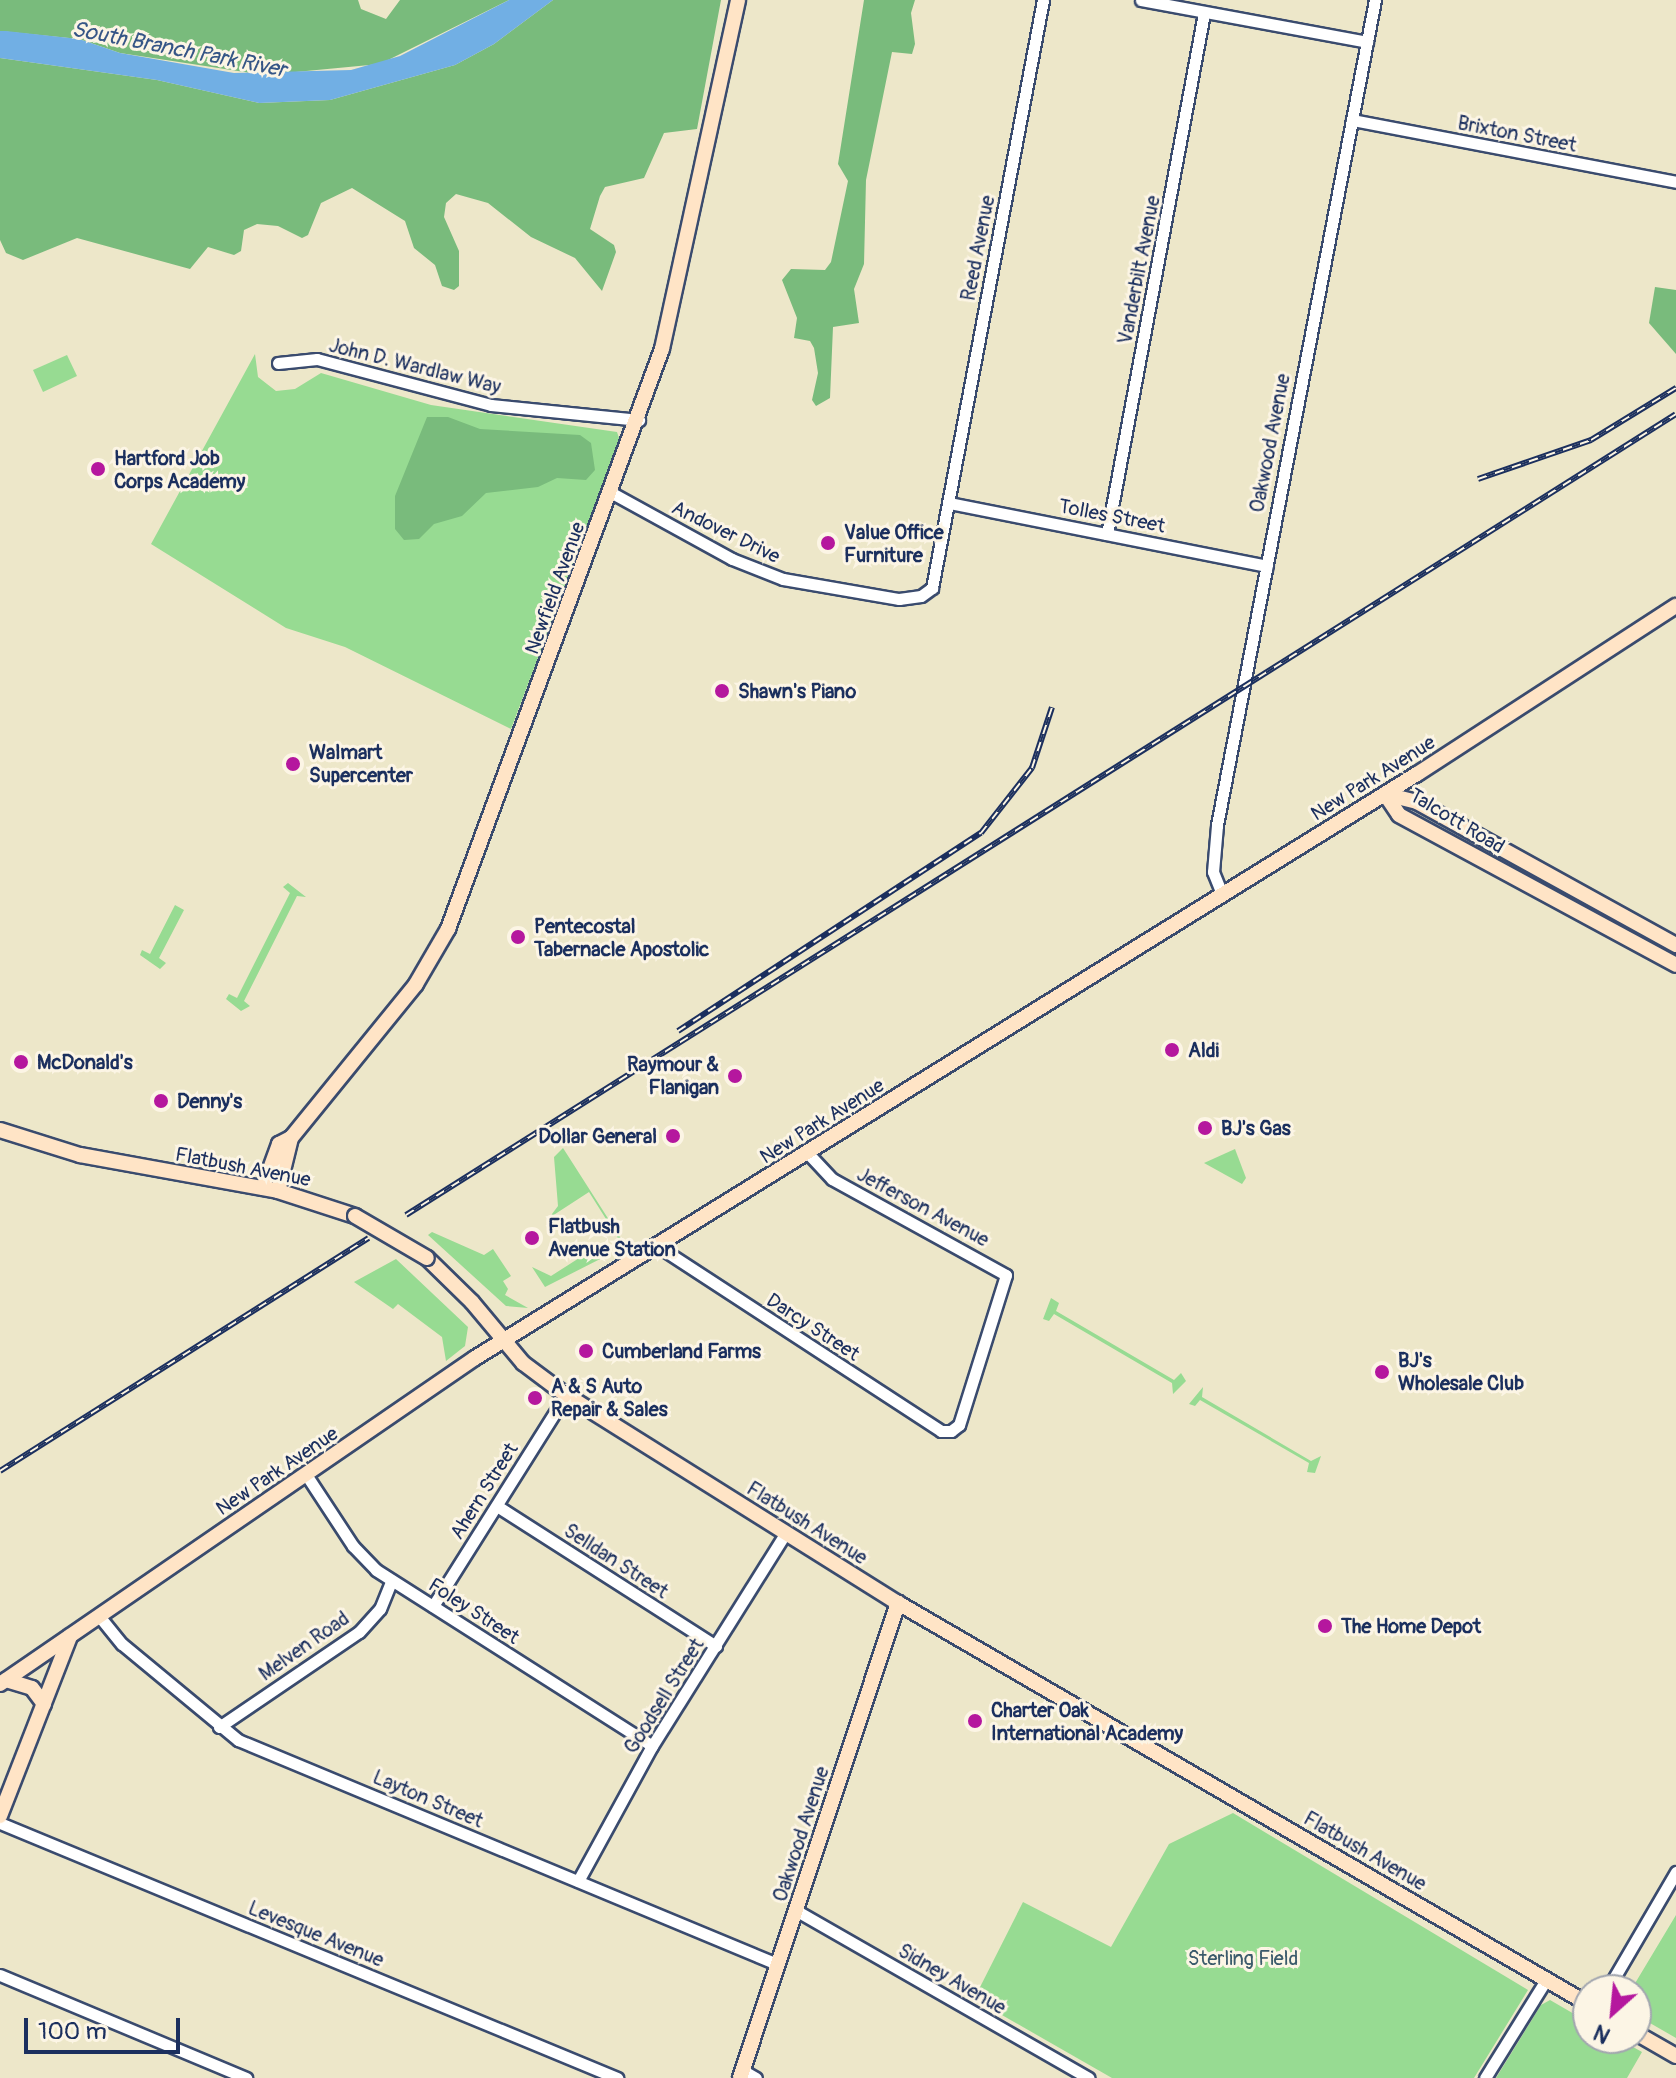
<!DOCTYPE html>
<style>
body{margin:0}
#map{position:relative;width:1676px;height:2078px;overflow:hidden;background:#ede7c9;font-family:Pangolin,sans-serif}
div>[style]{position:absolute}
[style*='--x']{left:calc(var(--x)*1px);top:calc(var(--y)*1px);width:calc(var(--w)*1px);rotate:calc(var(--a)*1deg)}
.green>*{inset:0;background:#97db92}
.forest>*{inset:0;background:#79bb7c}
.water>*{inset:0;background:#71afe4}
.roads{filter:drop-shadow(2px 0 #3a4b6e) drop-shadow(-2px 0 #3a4b6e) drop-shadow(0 2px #3a4b6e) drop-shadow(0 -2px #3a4b6e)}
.street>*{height:11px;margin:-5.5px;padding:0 5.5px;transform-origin:5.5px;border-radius:5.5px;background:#fff}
.secondary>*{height:14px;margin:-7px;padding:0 7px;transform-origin:7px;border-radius:7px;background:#ffe4c6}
.rail>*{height:6px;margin-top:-3px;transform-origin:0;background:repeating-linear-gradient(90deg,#fcf5e5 0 9px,#1b2f5e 0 18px);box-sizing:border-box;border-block:2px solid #1b2f5e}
.bridges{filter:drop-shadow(2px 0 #3a4b6e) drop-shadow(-2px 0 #3a4b6e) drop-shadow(0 2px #3a4b6e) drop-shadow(0 -2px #3a4b6e)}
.secondary-bridge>*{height:14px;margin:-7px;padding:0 7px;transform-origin:7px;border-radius:7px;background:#ffe4c6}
.dots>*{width:22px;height:22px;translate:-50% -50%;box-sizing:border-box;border:4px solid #fcf5e5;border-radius:50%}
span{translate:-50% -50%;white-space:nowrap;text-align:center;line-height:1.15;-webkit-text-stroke:6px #fcf5e5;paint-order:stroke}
.street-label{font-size:20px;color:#1b2f5e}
.poi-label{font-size:20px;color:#1b2f5e;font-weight:700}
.left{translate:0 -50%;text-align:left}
.right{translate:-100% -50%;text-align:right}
.park-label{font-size:20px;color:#3a5a6b}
.water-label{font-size:22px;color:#355586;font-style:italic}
.north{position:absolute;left:1572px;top:1974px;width:80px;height:80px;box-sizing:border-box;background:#fcf5e5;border:2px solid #a2a6af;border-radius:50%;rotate:207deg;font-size:22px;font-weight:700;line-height:32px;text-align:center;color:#1b2f5e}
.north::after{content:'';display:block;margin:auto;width:28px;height:36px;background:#b5179e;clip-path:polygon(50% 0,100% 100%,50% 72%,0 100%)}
.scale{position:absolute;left:24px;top:2018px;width:156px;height:36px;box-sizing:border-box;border:4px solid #1b2f5e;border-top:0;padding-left:10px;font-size:24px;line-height:28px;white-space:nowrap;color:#1b2f5e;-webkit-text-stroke:6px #fcf5e5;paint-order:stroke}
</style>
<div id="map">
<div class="green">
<i style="clip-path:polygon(255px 354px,258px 377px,276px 391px,295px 389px,321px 373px,431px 405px,617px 432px,620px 441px,511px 729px,345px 647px,286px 628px,151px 544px)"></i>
<i style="clip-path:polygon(67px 355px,77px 376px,43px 392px,33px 370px)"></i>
<i style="clip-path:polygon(288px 883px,306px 897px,297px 896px,244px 1001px,250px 1006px,241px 1011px,226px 999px,229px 994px,237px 998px,290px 893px,283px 887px)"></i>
<i style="clip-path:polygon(175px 905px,184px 910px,159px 958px,166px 963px,160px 969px,140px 955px,142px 950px,150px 954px)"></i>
<i style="clip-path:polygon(563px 1148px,625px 1245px,623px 1246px,589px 1192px,549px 1218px,558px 1206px,554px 1157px)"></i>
<i style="clip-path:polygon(1235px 1149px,1246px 1178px,1242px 1184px,1204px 1163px)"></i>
<i style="clip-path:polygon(432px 1232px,484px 1255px,493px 1249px,511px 1276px,503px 1281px,508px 1289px,505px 1295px,528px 1308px,506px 1306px,428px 1235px)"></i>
<i style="clip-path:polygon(598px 1246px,610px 1254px,545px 1287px,532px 1267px,551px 1276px)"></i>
<i style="clip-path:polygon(396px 1259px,468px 1327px,465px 1346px,446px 1361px,442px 1337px,398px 1304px,393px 1309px,354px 1282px)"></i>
<i style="clip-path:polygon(1051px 1298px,1059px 1303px,1056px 1311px,1174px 1380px,1181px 1373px,1186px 1381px,1173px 1394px,1172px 1383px,1054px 1314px,1049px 1321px,1043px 1319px)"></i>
<i style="clip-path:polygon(1203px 1387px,1202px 1397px,1311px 1461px,1321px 1456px,1315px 1473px,1307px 1472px,1309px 1463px,1200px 1400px,1195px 1406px,1189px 1404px)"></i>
<i style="clip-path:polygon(1233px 1813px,1528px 1990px,1474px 2078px,1112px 2078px,974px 1999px,1023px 1902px,1111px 1947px,1169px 1844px)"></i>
<i style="clip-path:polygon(1676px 1915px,1676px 2038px,1636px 2015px,1636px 1990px,1631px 1990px)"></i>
<i style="clip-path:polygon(1550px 2000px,1588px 2022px,1588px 2038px,1617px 2038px,1642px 2052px,1627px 2078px,1496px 2078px,1541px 2005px)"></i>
</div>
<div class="forest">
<i style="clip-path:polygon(0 0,358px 0,361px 9px,386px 19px,400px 0,509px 0,380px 64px,264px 75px,120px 53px,79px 39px,0 31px)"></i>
<i style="clip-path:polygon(553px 0,721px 0,697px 129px,664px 133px,644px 178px,605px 187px,600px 196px,590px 229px,614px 245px,616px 252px,602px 291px,575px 258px,531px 237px,488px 203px,456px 194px,446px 203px,444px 217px,459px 251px,459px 286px,454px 290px,442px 286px,435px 265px,414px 248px,405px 221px,352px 188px,321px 203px,308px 235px,302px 238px,278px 226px,257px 224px,244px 230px,241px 251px,234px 255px,208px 247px,190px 269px,77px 238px,23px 260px,6px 253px,0 240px,0 58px,157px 80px,259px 103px,330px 100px,455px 65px,494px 44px)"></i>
<i style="clip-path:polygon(864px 0,915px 0,911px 13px,915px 44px,912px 54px,892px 52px,866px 180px,864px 264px,854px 289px,859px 323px,833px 327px,830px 398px,816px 406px,812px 400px,818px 373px,814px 348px,810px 341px,794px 338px,797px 318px,782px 280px,791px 269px,825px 270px,831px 262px,848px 181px,838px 164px)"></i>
<i style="clip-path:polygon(1655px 287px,1676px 290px,1676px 354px,1649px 323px)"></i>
<i style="clip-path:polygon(427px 417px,448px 417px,480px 429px,580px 435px,591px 443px,595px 470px,586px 480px,557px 478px,538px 487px,486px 493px,462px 516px,434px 524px,419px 539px,404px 540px,395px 529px,395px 496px)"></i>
</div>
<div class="water">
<i style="clip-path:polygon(509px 0,553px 0,494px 44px,455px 65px,330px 100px,259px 103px,157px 80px,0 58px,0 31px,6px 31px,79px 39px,120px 53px,234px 73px,351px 70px,400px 56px)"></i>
</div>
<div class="roads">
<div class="street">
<i style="--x:1141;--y:0;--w:230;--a:10.5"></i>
<i style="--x:1352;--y:120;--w:330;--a:10.8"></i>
<i style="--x:278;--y:363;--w:39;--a:-6"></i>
<i style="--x:317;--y:359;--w:180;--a:14.8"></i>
<i style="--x:491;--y:405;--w:149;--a:5.8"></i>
<i style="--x:612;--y:493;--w:137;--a:28.8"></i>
<i style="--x:732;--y:559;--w:55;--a:21.4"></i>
<i style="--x:783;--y:579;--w:118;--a:9.8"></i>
<i style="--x:899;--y:599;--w:22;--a:-8"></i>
<i style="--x:921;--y:596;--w:14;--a:-36"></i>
<i style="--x:932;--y:588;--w:598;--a:-79.31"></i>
<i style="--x:949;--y:503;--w:324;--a:11.2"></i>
<i style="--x:1107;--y:534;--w:530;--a:-79.45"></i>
<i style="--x:1222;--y:894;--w:24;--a:-112"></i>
<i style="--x:1213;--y:872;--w:47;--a:-85.1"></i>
<i style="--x:1217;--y:825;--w:840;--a:-79.16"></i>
<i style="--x:659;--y:1247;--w:337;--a:33.1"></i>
<i style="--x:941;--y:1431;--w:10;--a:0"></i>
<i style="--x:951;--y:1431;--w:10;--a:-37"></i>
<i style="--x:959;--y:1425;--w:157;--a:-72.6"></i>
<i style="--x:1006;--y:1275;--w:199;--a:-151.1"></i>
<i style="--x:832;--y:1179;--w:35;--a:-133"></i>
<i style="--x:307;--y:1476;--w:84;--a:56.7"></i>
<i style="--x:353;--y:1546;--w:33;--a:46"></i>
<i style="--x:376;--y:1570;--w:327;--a:32.5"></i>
<i style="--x:497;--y:1506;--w:260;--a:32.6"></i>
<i style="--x:433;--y:1606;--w:249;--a:-57.8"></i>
<i style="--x:99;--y:1616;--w:36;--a:51"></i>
<i style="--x:122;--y:1644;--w:151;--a:39.6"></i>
<i style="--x:238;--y:1740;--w:584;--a:22.57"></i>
<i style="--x:219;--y:1727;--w:169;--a:-34.2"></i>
<i style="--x:359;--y:1632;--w:31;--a:-48"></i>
<i style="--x:380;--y:1609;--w:31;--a:-68"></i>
<i style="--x:0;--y:1823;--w:668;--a:22.45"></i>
<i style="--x:578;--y:1881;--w:154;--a:-61.3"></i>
<i style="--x:652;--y:1746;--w:252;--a:-57.9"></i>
<i style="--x:797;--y:1911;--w:336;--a:29.8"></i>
<i style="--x:0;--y:1975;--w:267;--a:22.7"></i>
<i style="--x:1607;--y:1990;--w:137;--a:-59.7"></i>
<i style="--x:742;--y:2070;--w:16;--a:30"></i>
<i style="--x:1485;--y:2078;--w:115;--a:-58.1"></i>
</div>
<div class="secondary">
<i style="--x:1385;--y:794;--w:25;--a:56"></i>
<i style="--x:1399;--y:815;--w:315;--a:28.4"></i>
<i style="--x:1385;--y:794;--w:33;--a:14"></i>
<i style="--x:1417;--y:802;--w:296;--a:28.9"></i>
<i style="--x:0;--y:1130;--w:84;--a:17.4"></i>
<i style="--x:80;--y:1155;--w:201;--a:10.3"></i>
<i style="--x:278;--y:1191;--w:81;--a:18"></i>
<i style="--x:263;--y:1188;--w:47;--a:-70"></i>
<i style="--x:279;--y:1144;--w:13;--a:-27"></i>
<i style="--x:291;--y:1138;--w:198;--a:-50.9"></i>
<i style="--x:416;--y:984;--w:64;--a:-59.8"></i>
<i style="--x:448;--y:929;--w:618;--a:-69.75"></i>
<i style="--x:662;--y:349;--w:357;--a:-77.7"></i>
<i style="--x:278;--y:1191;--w:55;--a:-76.2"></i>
<i style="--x:427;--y:1258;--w:63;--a:44.4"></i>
<i style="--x:472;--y:1302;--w:80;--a:50.1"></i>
<i style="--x:523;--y:1363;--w:54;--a:36.7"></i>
<i style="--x:566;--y:1395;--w:392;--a:32.1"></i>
<i style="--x:898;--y:1603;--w:798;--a:30.16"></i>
<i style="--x:6;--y:1680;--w:27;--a:17"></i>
<i style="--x:32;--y:1688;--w:20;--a:53"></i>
<i style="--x:0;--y:1684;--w:576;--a:-34.46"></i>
<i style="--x:475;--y:1358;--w:1108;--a:-31.8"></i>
<i style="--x:1417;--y:774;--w:309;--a:-33"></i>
<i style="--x:0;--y:1816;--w:193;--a:-68.7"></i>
<i style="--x:1636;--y:2033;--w:46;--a:29.9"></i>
<i style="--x:740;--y:2078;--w:501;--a:-71.6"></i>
</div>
</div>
<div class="rail">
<i style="--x:1478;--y:479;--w:120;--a:-19"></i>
<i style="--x:1591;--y:440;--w:100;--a:-31.5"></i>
<i style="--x:678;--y:1031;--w:362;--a:-33.2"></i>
<i style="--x:981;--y:833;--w:83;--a:-51.9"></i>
<i style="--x:1032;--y:768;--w:64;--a:-71.8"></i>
<i style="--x:406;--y:1215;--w:1501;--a:-32.24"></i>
<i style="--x:0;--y:1471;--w:436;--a:-32.3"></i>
</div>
<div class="bridges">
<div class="secondary-bridge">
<i style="--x:355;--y:1216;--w:83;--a:30.3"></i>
</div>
</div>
<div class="dots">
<i style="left:98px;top:469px;background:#b5179e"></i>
<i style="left:828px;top:543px;background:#b5179e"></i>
<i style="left:722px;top:691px;background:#b5179e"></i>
<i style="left:293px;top:764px;background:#b5179e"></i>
<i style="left:518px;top:937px;background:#b5179e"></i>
<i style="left:1172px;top:1050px;background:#b5179e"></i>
<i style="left:21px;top:1062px;background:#b5179e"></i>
<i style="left:735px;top:1076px;background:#b5179e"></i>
<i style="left:161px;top:1101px;background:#b5179e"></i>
<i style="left:1205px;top:1128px;background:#b5179e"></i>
<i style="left:673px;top:1136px;background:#b5179e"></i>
<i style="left:532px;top:1238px;background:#b5179e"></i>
<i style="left:586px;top:1351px;background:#b5179e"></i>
<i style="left:1382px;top:1372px;background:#b5179e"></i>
<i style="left:535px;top:1398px;background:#b5179e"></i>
<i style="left:1325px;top:1626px;background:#b5179e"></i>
<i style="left:975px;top:1721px;background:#b5179e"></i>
</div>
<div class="street-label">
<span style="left:1517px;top:134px;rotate:11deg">Brixton Street</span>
<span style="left:978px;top:248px;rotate:-79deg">Reed Avenue</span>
<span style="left:1139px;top:270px;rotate:-79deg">Vanderbilt Avenue</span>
<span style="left:415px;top:366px;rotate:14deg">John D. Wardlaw Way</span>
<span style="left:1270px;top:443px;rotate:-79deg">Oakwood Avenue</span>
<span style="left:1112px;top:516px;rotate:11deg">Tolles Street</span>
<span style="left:726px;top:532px;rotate:26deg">Andover Drive</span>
<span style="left:555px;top:588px;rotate:-70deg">Newfield Avenue</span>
<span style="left:1373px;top:778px;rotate:-32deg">New Park Avenue</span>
<span style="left:1457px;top:821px;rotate:31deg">Talcott Road</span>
<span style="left:822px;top:1121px;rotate:-32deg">New Park Avenue</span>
<span style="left:243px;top:1167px;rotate:11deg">Flatbush Avenue</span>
<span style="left:923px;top:1207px;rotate:28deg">Jefferson Avenue</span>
<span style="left:813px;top:1327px;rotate:33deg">Darcy Street</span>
<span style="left:277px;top:1471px;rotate:-34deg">New Park Avenue</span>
<span style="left:484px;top:1491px;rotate:-58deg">Ahern Street</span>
<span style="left:807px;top:1523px;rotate:32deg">Flatbush Avenue</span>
<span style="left:616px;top:1561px;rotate:33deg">Selldan Street</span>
<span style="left:474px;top:1611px;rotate:33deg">Foley Street</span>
<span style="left:304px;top:1646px;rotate:-35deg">Melven Road</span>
<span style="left:664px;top:1696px;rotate:-58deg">Goodsell Street</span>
<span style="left:428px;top:1799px;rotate:23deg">Layton Street</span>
<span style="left:801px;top:1834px;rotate:-72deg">Oakwood Avenue</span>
<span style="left:1365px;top:1851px;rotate:30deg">Flatbush Avenue</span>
<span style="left:316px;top:1934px;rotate:22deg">Levesque Avenue</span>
<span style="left:952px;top:1979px;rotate:30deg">Sidney Avenue</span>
</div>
<div class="poi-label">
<span class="left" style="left:114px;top:470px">Hartford Job<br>Corps Academy</span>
<span class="left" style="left:844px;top:544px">Value Office<br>Furniture</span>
<span class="left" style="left:738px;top:691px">Shawn's Piano</span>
<span class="left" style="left:309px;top:764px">Walmart<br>Supercenter</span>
<span class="left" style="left:534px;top:938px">Pentecostal<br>Tabernacle Apostolic</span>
<span class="left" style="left:1188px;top:1050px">Aldi</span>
<span class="left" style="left:37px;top:1062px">McDonald's</span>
<span class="right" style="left:719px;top:1076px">Raymour &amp;<br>Flanigan</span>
<span class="left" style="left:177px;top:1101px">Denny's</span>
<span class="left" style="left:1221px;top:1128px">BJ's Gas</span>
<span class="right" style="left:657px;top:1136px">Dollar General</span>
<span class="left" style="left:548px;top:1238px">Flatbush<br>Avenue Station</span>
<span class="left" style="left:602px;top:1351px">Cumberland Farms</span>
<span class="left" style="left:1398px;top:1372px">BJ's<br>Wholesale Club</span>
<span class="left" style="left:551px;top:1398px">A &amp; S Auto<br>Repair &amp; Sales</span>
<span class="left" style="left:1341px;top:1626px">The Home Depot</span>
<span class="left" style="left:991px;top:1722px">Charter Oak<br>International Academy</span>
</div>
<div class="park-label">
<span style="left:1243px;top:1958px">Sterling Field</span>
</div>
<div class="water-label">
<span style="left:179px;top:50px;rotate:11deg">South Branch Park River</span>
</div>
<div class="north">N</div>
<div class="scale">100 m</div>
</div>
